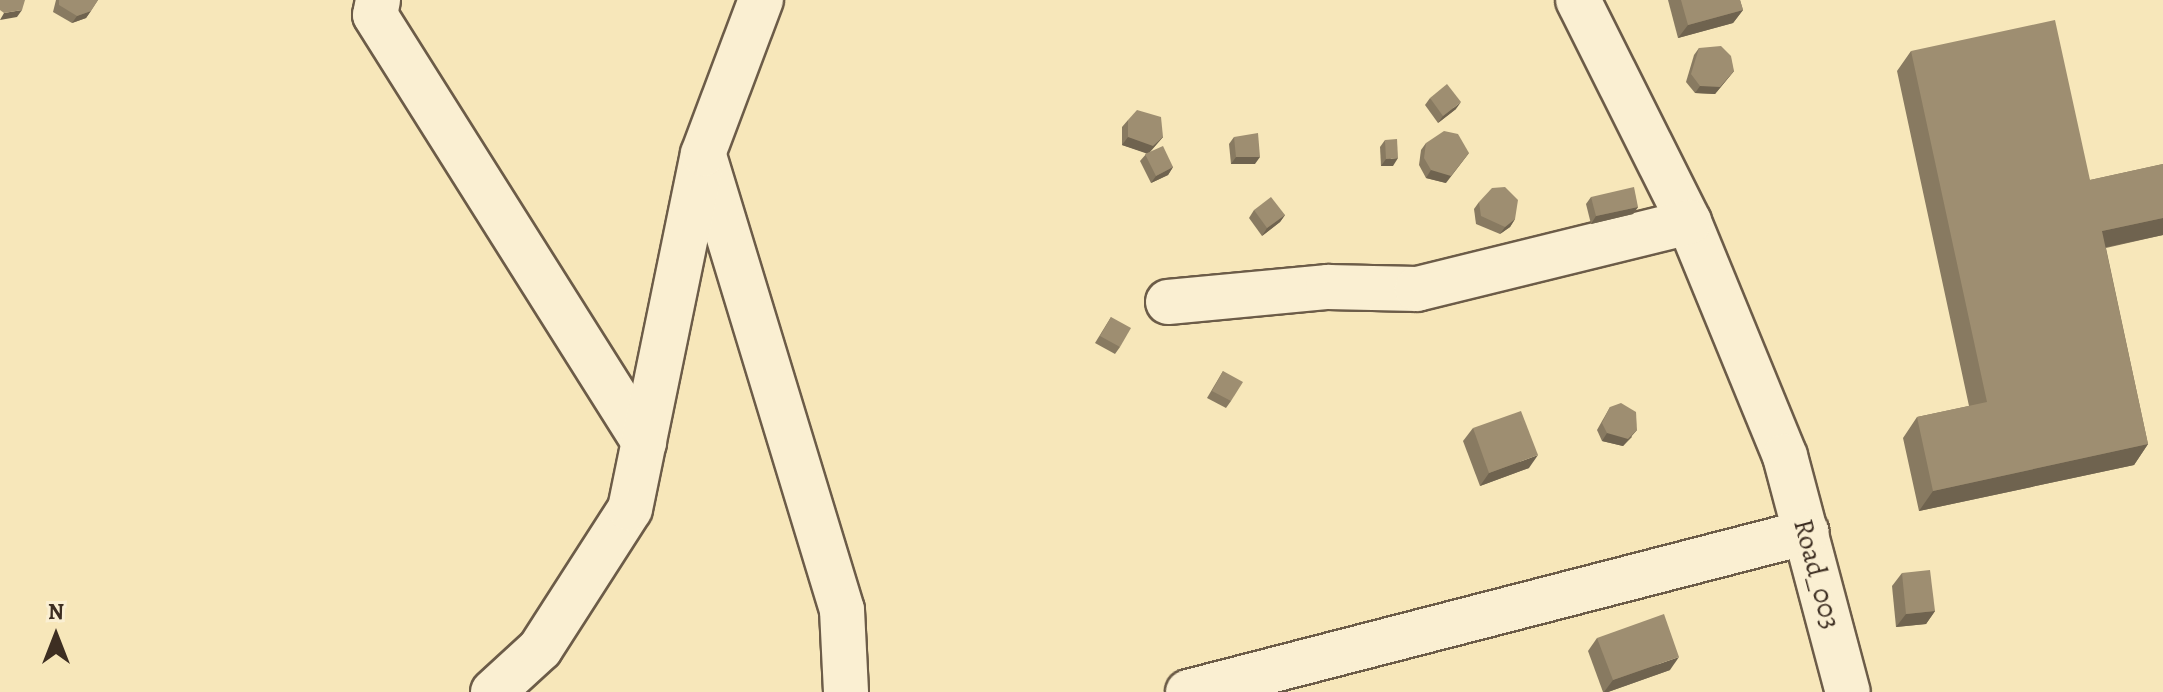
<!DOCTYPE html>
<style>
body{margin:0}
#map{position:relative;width:2163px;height:692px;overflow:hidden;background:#f7e7ba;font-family:Alegreya,serif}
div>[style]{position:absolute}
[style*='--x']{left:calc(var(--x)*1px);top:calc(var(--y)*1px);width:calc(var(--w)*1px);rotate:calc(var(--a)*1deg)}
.roads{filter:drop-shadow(2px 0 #6c5c48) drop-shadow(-2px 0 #6c5c48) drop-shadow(0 2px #6c5c48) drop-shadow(0 -2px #6c5c48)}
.minor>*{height:44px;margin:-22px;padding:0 22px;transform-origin:22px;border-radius:22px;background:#faefd2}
.wall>*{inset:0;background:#887a61}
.shaded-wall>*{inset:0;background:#6f634f}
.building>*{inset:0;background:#9e8e71}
span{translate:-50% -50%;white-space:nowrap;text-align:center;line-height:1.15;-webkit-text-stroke:7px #faefd2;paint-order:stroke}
.street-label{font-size:28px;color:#3d2e22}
.north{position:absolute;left:16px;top:596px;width:80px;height:80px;-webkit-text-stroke:6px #faefd2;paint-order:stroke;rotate:0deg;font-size:22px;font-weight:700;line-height:32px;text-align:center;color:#3d2e22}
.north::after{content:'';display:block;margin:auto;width:28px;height:36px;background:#3d2e22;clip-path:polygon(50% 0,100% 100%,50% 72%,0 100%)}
</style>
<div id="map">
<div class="roads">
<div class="minor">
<i style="--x:378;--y:0;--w:15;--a:101"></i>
<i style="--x:375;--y:15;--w:505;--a:57.79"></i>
<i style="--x:1578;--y:0;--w:248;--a:63.4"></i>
<i style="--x:1689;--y:222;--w:253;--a:67.7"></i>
<i style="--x:1785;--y:456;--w:244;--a:75.1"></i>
<i style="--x:705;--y:159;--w:471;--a:73.1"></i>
<i style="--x:842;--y:610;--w:82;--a:87.2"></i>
<i style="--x:1168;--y:302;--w:161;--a:-5.4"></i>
<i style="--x:1328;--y:287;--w:89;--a:1.3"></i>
<i style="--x:1417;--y:289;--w:280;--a:-13.8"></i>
<i style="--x:493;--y:692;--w:64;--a:-42.5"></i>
<i style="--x:540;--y:649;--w:166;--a:-57.3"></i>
<i style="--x:630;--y:509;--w:362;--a:-78.4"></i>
<i style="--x:703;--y:154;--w:165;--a:-69.4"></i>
<i style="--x:1188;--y:692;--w:639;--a:-14.49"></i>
</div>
</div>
<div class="wall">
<i style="clip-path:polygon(56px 0,98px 0,86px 18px,72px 23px,53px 12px)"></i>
<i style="clip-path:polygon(1668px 0,1740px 0,1743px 10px,1733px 23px,1678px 38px)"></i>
<i style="clip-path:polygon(1699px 48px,1734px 71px,1715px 94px,1695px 93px,1686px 82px,1694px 55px)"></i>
<i style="clip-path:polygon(1911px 51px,2090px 180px,2163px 164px,2163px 235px,2106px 248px,2148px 444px,2134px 465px,1919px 511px,1903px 438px,1917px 417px,1969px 406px,1897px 71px)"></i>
<i style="clip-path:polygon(1430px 98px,1456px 109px,1438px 123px,1425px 105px)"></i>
<i style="clip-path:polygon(1128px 120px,1163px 137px,1150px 152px,1173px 167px,1168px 175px,1151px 183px,1140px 161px,1147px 153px,1122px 145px,1122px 127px)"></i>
<i style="clip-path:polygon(1234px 137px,1255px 164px,1231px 164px,1229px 144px)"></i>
<i style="clip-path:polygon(1385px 140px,1393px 166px,1381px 166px,1380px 147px)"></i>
<i style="clip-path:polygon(1426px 143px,1446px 183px,1426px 178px,1419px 165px,1421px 150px)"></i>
<i style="clip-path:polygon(1591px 197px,1638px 207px,1633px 214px,1591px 224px,1586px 204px)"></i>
<i style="clip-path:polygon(1479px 202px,1515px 219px,1510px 227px,1500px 234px,1476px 224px,1474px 209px)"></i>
<i style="clip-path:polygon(1254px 210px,1285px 215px,1280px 222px,1262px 236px,1249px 218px)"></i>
<i style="clip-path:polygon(1111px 317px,1120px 347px,1115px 354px,1095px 343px)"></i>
<i style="clip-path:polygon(1223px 371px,1231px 401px,1226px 408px,1207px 398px)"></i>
<i style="clip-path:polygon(1610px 407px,1632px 437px,1623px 446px,1602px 441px,1597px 430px)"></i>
<i style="clip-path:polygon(1473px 428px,1529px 468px,1480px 486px,1463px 441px)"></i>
<i style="clip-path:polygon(1902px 573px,1935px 611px,1926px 624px,1896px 627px,1892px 586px)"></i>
<i style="clip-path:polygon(1597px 638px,1670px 670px,1608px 692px,1603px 692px,1588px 651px)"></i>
</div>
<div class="shaded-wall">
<i style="clip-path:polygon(22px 10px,17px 17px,0 20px,4px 13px)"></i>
<i style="clip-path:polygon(1743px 10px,1733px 23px,1678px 38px,1688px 25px)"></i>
<i style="clip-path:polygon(91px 11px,86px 18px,72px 23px,77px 16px)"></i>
<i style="clip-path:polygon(1734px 71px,1715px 94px,1695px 93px,1700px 86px)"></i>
<i style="clip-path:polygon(1461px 102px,1456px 109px,1438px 123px,1443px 116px)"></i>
<i style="clip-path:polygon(1128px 137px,1163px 137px,1148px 154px,1122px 145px)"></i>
<i style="clip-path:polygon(1469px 153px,1446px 183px,1426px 178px,1431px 170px)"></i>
<i style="clip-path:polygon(1236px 157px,1260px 157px,1255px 164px,1231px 164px)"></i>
<i style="clip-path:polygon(1398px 158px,1393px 166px,1381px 166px,1386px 159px)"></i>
<i style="clip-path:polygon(1173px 167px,1168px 175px,1151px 183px,1156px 176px)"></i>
<i style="clip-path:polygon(1638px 207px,1633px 214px,1591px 224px,1596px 216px)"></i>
<i style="clip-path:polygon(1285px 215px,1280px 222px,1262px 236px,1267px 228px)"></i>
<i style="clip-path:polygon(2163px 218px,2163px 235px,2088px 251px,2102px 231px)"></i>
<i style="clip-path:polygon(1515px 219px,1510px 227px,1500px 234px,1505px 227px)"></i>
<i style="clip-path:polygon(1637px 430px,1623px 446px,1602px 441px,1607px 433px)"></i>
<i style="clip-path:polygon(2148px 444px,2134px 465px,1919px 511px,1933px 491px)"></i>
<i style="clip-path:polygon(1538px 455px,1529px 468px,1480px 486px,1489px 473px)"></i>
<i style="clip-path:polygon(1935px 611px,1926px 624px,1896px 627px,1906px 614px)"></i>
<i style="clip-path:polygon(1679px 657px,1670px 670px,1608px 692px,1604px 692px,1613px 680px)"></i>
</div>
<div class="building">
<i style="clip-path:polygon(0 0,25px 0,22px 10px,4px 13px,0 10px)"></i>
<i style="clip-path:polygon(59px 0,98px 0,91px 11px,77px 16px,59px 5px)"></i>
<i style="clip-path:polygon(1681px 0,1740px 0,1743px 10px,1688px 25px)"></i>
<i style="clip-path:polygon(2055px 20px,2090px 180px,2163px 164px,2163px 218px,2102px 231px,2148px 444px,1933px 491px,1917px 417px,1987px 402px,1911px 51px)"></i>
<i style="clip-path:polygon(1721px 46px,1731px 56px,1734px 71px,1720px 87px,1700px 86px,1691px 74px,1699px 48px)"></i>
<i style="clip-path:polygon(1447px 84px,1461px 102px,1443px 116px,1430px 98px)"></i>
<i style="clip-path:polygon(1137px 110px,1161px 117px,1163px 137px,1153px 146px,1128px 137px,1128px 120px)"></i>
<i style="clip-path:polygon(1444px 131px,1458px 134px,1469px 153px,1451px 176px,1431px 170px,1424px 158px,1426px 143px)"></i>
<i style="clip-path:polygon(1258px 133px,1260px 157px,1236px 157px,1234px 137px)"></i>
<i style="clip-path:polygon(1397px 139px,1398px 158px,1386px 159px,1385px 140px)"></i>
<i style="clip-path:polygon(1163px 146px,1173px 167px,1156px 176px,1145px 154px)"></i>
<i style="clip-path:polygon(1505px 187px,1518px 200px,1515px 219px,1505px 227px,1481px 216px,1479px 202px,1492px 188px)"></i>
<i style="clip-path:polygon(1634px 187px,1638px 207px,1596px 216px,1591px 197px)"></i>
<i style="clip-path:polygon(1271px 197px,1285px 215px,1267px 228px,1254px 210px)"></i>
<i style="clip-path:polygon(1111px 317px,1131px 328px,1120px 347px,1100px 336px)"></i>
<i style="clip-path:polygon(1223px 371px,1243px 382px,1231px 401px,1212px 391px)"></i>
<i style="clip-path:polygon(1621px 403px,1636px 412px,1637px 430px,1628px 439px,1607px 433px,1602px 423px,1610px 407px)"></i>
<i style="clip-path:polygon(1521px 411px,1538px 455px,1489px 473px,1473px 428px)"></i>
<i style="clip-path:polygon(1930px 570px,1935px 611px,1906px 614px,1902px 573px)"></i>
<i style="clip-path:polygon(1664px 614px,1679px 657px,1613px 680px,1597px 638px)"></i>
</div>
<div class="street-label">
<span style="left:1817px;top:574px;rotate:75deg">Road_003</span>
</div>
<div class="north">N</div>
</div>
